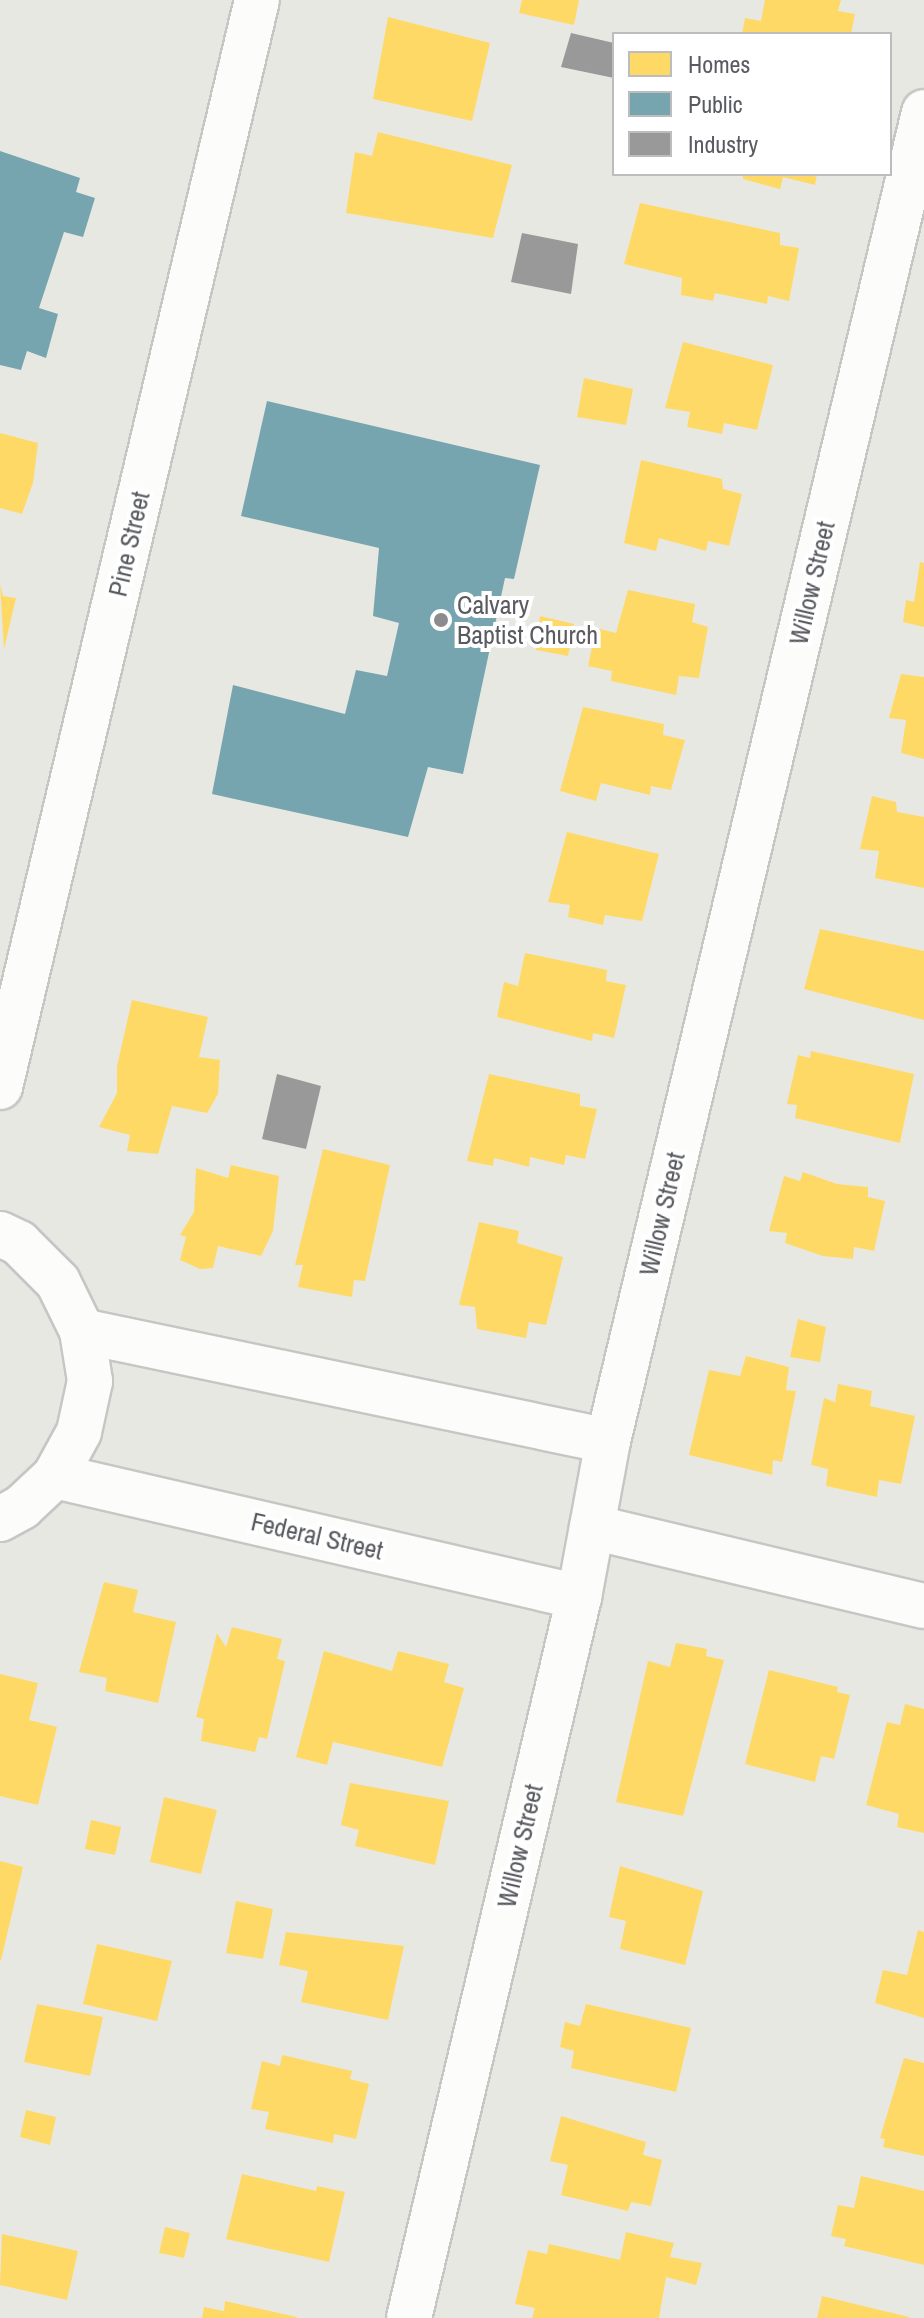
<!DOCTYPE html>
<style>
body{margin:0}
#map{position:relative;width:924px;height:2318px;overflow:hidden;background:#e8e8e3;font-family:"Archivo Narrow",sans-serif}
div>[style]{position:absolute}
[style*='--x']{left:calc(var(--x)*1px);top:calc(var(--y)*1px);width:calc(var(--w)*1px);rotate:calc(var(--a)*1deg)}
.homes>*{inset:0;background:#ffd966}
.public>*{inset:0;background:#76a5af}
.industry>*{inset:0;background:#999}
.roads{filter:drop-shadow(2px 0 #c6c6c5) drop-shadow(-2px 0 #c6c6c5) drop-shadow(0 2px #c6c6c5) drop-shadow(0 -2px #c6c6c5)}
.street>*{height:44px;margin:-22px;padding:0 22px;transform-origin:22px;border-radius:22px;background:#fcfcfb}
.dots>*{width:22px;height:22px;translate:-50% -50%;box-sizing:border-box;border:4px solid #fff;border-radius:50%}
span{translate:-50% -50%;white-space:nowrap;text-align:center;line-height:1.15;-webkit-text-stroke:8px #fff;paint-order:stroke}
.street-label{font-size:26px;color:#595b60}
.poi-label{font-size:26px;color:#595b60}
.left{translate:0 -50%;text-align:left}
.legend{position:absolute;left:612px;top:32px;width:280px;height:144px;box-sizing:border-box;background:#fff;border:2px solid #bdbdbf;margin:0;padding:10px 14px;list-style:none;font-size:24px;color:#595b60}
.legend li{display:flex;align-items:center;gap:16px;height:40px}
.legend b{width:40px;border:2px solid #bdbdbf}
</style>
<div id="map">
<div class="homes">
<i style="clip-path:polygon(522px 0,579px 0,574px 25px,519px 13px)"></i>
<i style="clip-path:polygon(765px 0,841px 0,838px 11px,855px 14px,851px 34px,742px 34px,745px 18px,761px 21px)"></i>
<i style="clip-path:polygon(388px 17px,490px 43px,472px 121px,373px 99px)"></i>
<i style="clip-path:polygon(378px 132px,512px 165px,493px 238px,346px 213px,355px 152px,372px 156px)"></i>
<i style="clip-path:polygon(743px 174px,817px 174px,815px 185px,783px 177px,780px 189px,743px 179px)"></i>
<i style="clip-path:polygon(640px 203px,780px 233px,780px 245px,799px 248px,789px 301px,768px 296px,767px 304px,715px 293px,713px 301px,681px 295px,682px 278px,624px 264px)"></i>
<i style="clip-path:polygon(683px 342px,773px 365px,757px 430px,724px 423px,722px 434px,687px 427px,690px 412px,665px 408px)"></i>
<i style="clip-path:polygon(584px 378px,633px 389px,626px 425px,577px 417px)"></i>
<i style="clip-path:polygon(0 433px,38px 443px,33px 483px,22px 514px,0 508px)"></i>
<i style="clip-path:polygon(641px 460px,722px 479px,723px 489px,742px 494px,729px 546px,708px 541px,706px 551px,659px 538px,656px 551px,624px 543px)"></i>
<i style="clip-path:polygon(920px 562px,924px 563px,924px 627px,903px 622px,906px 600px,914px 602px)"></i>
<i style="clip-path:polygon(0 584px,3px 596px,16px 598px,4px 649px)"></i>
<i style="clip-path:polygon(628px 590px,695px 604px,692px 622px,708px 627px,699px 678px,679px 676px,676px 695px,611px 681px,612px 671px,588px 666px,596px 628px,616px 633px)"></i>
<i style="clip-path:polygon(540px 616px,574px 624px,568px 656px,536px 650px)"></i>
<i style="clip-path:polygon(901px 674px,924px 677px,924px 759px,901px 753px,906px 720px,889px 718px)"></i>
<i style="clip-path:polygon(583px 707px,664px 724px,663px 735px,685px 740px,671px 790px,651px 786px,650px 795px,601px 783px,596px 801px,560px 791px)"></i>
<i style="clip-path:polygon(872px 796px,896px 802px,897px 812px,924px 817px,924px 888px,875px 878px,879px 851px,860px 849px)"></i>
<i style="clip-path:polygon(567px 832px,659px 854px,642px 921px,605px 915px,603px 925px,568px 917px,570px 905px,548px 902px)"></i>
<i style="clip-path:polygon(820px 929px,924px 951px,924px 1020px,804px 989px)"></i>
<i style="clip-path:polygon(525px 953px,607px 970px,606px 981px,626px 985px,614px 1038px,593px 1033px,592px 1041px,497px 1017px,504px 982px,518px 986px)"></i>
<i style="clip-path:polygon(132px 1000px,208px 1017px,199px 1057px,220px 1060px,218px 1094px,207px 1113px,172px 1106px,158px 1154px,127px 1151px,130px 1135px,99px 1127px,117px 1093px,117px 1066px)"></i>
<i style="clip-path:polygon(811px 1051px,914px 1074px,900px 1143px,795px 1118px,797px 1105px,787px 1104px,798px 1055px,810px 1058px)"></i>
<i style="clip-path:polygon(489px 1074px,580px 1094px,580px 1106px,597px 1109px,585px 1159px,566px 1155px,564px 1165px,530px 1157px,529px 1167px,494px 1158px,493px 1166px,467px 1161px)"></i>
<i style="clip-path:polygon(323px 1149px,390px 1165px,365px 1281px,354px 1280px,352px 1297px,298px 1287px,303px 1265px,295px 1265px)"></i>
<i style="clip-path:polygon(231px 1165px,279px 1176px,273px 1231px,261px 1256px,218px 1246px,213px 1268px,200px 1269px,180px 1260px,186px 1237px,180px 1235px,194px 1212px,196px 1168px,228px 1178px)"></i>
<i style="clip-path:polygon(803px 1172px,837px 1184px,868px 1187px,868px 1197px,885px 1201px,874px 1251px,854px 1247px,853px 1259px,823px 1256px,785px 1243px,787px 1233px,769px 1231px,784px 1176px,800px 1181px)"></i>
<i style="clip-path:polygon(479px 1222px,519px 1231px,517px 1243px,563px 1257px,546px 1325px,529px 1322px,526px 1338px,477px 1329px,475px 1307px,459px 1305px)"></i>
<i style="clip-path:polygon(798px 1319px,826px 1327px,820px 1362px,790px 1357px)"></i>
<i style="clip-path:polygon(746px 1356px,789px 1367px,786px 1390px,796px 1391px,782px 1462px,773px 1460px,772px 1475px,689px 1455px,709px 1370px,740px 1376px)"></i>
<i style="clip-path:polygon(838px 1384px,872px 1391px,870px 1406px,915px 1416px,901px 1484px,879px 1480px,877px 1497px,826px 1486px,828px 1469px,811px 1465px,824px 1398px,835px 1402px)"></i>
<i style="clip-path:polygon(104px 1582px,138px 1590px,133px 1612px,176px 1622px,158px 1703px,105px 1691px,107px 1678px,79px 1672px)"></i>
<i style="clip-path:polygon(232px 1627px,282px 1639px,277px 1659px,285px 1661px,267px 1739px,259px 1737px,255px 1752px,201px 1741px,204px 1719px,196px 1717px,217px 1633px,226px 1647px)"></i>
<i style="clip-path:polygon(676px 1643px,707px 1649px,706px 1656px,724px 1660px,683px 1816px,616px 1802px,648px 1661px,670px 1667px)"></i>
<i style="clip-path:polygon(324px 1651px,392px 1671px,398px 1651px,449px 1664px,444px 1682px,464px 1688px,442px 1767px,333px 1742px,327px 1765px,296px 1757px)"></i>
<i style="clip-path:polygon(769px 1670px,838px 1687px,837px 1692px,850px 1695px,834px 1759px,821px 1756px,815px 1782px,745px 1764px)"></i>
<i style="clip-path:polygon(0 1674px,38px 1683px,29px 1720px,57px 1727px,38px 1805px,0 1796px)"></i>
<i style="clip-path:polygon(905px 1704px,924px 1709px,924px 1833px,897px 1827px,899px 1814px,866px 1805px,887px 1722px,900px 1725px)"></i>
<i style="clip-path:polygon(350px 1783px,449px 1801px,435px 1865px,355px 1846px,359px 1830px,341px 1825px)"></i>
<i style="clip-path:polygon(164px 1797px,217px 1810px,201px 1874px,150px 1862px)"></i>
<i style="clip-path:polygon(91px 1820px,121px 1827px,115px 1855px,85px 1849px)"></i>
<i style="clip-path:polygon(0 1861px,23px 1867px,1px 1960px,0 1960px)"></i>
<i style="clip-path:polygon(620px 1866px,703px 1891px,685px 1965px,620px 1949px,626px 1921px,609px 1917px)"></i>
<i style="clip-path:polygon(236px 1901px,273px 1909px,263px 1959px,226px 1953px)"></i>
<i style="clip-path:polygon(918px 1930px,924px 1932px,924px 2018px,875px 2003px,883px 1970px,907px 1975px)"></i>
<i style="clip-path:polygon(286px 1932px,404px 1946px,388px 2020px,301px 2002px,308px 1971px,279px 1965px)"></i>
<i style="clip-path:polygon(97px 1944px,172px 1961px,157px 2021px,83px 2004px)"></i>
<i style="clip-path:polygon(37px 2004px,103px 2017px,90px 2076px,24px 2062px)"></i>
<i style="clip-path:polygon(586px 2004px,691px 2028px,676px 2092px,571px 2068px,574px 2051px,560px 2047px,565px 2022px,580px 2026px)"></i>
<i style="clip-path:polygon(282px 2055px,352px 2071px,350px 2079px,369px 2084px,356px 2139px,334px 2134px,333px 2143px,265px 2129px,269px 2112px,251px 2109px,262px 2061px,280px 2066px)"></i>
<i style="clip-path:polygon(904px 2058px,924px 2063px,924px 2156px,883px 2147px,885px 2139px,880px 2138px)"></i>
<i style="clip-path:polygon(26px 2110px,56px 2117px,50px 2145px,20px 2137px)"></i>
<i style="clip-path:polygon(561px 2116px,646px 2142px,643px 2155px,662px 2160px,651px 2206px,631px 2202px,628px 2211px,561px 2195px,568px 2165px,550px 2161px)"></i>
<i style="clip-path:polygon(242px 2174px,316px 2191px,317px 2186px,345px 2192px,329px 2262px,226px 2239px)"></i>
<i style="clip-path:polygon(861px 2176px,924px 2191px,924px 2265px,844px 2246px,846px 2239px,831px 2236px,838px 2205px,854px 2208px)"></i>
<i style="clip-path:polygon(165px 2227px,190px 2233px,184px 2258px,159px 2253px)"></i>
<i style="clip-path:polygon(626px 2232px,674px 2243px,670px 2257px,702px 2263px,696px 2285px,666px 2277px,659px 2318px,532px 2318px,535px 2308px,515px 2304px,528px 2250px,547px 2254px,549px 2244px,620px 2260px)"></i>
<i style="clip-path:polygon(2px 2234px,78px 2251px,67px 2300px,0 2285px)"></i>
<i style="clip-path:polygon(822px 2296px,909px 2317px,909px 2318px,817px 2318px)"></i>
<i style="clip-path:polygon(225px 2301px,297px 2317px,297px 2318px,202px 2318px,204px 2307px,224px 2311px)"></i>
</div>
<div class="public">
<i style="clip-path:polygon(0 151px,80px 178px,76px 192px,95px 198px,83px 237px,64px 232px,39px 308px,58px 314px,46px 358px,27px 351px,21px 370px,0 365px)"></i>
<i style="clip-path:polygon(267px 401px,540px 465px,514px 579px,505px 578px,463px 774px,428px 767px,408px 837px,212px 794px,233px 685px,345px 714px,356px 670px,387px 676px,399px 623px,373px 616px,379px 548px,241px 516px)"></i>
</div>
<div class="industry">
<i style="clip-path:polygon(571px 33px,614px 43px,614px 78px,561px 67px)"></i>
<i style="clip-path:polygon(522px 233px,578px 244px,571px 294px,511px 282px)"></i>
<i style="clip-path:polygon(277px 1074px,321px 1086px,306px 1149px,262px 1139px)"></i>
</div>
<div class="roads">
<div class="street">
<i style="--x:0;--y:1087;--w:1117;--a:-76.7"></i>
<i style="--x:0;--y:1234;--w:21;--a:25"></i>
<i style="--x:19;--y:1243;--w:55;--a:45"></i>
<i style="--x:58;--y:1282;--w:55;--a:63.9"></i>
<i style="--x:82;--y:1331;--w:51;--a:80.9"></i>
<i style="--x:90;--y:1381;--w:52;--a:102.2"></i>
<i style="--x:79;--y:1432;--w:50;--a:118.6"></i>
<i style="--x:55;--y:1476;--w:45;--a:136.8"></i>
<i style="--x:22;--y:1507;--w:25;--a:151"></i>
<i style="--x:82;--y:1331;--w:537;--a:11.81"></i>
<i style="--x:55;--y:1476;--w:538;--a:13"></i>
<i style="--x:592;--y:1527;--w:341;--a:13.4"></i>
<i style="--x:409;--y:2318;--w:741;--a:-76.73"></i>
<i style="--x:579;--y:1597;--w:159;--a:-79.5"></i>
<i style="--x:608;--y:1441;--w:1366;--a:-76.62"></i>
</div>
</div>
<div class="dots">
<i style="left:441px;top:620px;background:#8b8c8e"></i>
</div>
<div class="street-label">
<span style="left:129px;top:544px;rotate:-77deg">Pine Street</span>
<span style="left:812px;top:583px;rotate:-77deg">Willow Street</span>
<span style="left:662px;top:1214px;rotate:-77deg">Willow Street</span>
<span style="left:317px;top:1536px;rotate:13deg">Federal Street</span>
<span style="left:520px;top:1846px;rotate:-77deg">Willow Street</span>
</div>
<div class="poi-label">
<span class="left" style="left:457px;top:620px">Calvary<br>Baptist Church</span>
</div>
<ul class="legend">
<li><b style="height:22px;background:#ffd966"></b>Homes</li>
<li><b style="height:22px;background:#76a5af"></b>Public</li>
<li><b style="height:22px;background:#999"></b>Industry</li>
</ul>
</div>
